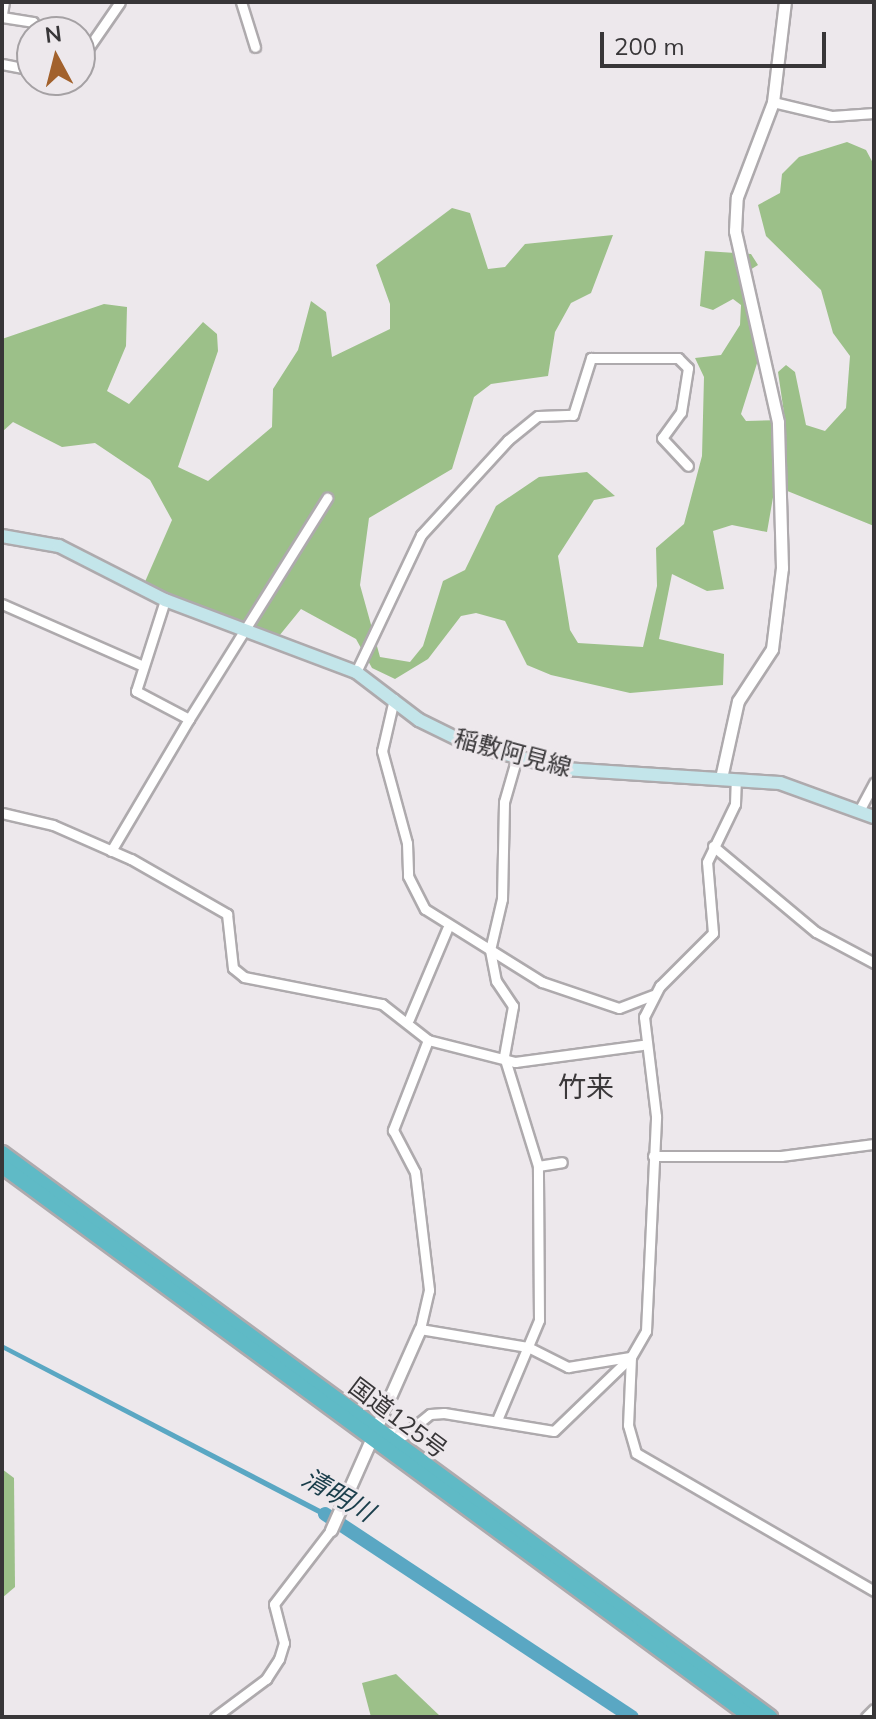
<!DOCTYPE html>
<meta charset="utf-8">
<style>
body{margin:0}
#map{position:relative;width:876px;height:1719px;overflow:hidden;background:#ede8ec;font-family:Mulish,"Noto Sans JP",sans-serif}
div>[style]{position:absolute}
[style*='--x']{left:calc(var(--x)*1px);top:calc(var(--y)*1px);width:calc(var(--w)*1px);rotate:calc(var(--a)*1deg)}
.forest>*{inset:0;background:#9cc089}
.water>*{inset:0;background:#5aa7c3}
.river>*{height:14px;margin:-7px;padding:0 7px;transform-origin:7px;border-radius:7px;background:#5aa7c3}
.roads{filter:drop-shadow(2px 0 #aeaaad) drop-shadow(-2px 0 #aeaaad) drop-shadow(0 2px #aeaaad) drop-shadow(0 -2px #aeaaad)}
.minor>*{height:9px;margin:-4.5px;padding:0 4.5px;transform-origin:4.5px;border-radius:4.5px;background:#fff}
.tertiary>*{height:11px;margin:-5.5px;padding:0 5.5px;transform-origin:5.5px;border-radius:5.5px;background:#fff}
.secondary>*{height:12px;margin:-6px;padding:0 6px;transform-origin:6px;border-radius:6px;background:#c3e5ea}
.trunk>*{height:14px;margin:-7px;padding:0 7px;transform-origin:7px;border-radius:7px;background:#5fbac6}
span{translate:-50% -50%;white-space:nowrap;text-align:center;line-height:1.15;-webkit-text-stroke:6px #ede8ec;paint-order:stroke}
.street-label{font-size:24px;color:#383638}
.water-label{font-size:26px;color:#1a3e4b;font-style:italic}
.quarter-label{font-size:28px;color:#3b383a}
.frame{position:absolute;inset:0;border:4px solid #383638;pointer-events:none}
.north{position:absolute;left:16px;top:16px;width:80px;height:80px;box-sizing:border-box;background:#ede8ec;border:2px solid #a5a1a4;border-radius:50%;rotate:353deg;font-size:22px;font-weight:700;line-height:32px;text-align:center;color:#383638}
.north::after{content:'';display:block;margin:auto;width:28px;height:36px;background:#a2612c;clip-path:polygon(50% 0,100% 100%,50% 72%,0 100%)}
.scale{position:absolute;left:600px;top:32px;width:226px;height:36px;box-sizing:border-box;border:4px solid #383638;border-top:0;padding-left:10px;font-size:24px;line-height:28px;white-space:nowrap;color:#383638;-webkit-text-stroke:6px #ede8ec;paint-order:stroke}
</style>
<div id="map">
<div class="forest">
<i style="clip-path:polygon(847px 142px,866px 150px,874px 165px,874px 526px,775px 486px,767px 532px,732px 525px,713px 531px,724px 589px,707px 591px,672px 574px,659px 639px,724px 654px,723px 685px,630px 693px,551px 675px,527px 665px,505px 621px,476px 613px,461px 616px,428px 659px,395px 679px,372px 668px,356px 639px,301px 609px,279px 636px,144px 584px,172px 520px,150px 480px,95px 443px,62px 447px,13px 422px,2px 432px,2px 339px,104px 304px,127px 307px,126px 346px,107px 391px,129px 404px,203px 322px,217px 334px,218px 351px,178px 467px,208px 481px,272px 427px,273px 389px,298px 350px,311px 301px,326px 312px,332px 357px,390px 329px,390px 304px,376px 265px,452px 208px,470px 213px,488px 269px,505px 267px,525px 244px,613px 235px,591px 293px,571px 303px,555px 332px,548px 376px,491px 384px,474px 397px,452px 469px,369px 518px,360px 585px,380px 657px,410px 662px,423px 646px,443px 581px,465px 570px,496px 506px,539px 477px,587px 472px,615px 496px,594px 500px,558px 556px,570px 630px,578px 643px,643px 647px,657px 586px,656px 548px,684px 524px,702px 456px,704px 377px,695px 358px,721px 355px,740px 325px,741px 305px,733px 299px,713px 310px,700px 306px,705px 251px,751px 254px,758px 265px,740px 276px,759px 357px,741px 414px,746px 421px,785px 420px,778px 372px,786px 365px,795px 372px,806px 425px,825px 431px,846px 408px,850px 356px,833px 333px,821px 290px,766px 236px,758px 205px,780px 193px,782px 174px,799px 157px)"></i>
<i style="clip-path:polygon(2px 1469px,14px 1478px,15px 1587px,2px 1598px)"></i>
<i style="clip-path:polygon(396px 1674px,441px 1717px,371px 1717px,362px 1683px)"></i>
</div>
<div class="water">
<i style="clip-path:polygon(2px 1344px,332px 1515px,330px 1520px,2px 1349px)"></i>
</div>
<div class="river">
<i style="--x:325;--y:1514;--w:368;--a:33.5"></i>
</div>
<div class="roads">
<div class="minor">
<i style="--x:241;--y:2;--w:47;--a:72.7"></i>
<i style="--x:2;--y:14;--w:12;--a:-81"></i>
<i style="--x:2;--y:17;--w:31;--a:9"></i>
<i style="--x:33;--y:22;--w:10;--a:79"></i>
<i style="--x:80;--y:60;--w:70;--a:-55.4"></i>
<i style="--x:2;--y:64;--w:31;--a:11"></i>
<i style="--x:773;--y:102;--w:61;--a:13.3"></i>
<i style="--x:832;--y:116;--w:42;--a:-4.1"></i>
<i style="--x:2;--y:604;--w:152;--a:23.7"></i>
<i style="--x:356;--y:672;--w:152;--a:-64.6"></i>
<i style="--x:421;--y:535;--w:129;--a:-47.5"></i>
<i style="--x:508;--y:440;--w:38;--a:-39"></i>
<i style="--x:538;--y:416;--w:35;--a:-2"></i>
<i style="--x:573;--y:415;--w:60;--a:-72.5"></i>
<i style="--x:591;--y:358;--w:87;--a:0"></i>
<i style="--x:678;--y:358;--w:14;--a:45"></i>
<i style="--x:688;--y:368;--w:45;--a:99"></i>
<i style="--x:681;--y:412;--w:32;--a:126"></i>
<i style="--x:662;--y:438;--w:38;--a:47"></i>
<i style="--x:394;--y:699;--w:53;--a:103"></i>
<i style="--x:382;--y:751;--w:95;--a:74.8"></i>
<i style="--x:407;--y:843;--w:33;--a:88"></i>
<i style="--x:408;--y:876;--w:37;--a:63"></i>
<i style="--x:425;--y:909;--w:138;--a:32"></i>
<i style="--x:542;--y:982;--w:81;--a:18.7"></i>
<i style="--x:619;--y:1008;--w:36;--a:-21"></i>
<i style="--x:189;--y:719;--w:261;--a:-58"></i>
<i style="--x:859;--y:811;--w:32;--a:-62"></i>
<i style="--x:2;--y:813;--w:52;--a:13.2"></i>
<i style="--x:53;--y:825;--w:85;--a:23.6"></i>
<i style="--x:131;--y:859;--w:111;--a:29.8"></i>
<i style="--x:227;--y:914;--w:54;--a:83.7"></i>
<i style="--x:233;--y:968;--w:14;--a:39"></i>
<i style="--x:244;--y:977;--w:141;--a:11.1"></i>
<i style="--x:382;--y:1004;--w:58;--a:38"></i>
<i style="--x:428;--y:1040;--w:90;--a:14.2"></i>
<i style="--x:515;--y:1062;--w:128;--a:-7.6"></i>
<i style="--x:713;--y:846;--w:134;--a:39.9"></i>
<i style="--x:816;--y:932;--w:66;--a:28.1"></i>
<i style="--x:111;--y:851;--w:153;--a:-59.4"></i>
<i style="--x:189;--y:719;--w:60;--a:-152.2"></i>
<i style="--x:136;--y:691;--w:96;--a:-72.3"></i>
<i style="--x:409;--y:1019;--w:98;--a:-67.1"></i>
<i style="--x:428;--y:1040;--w:97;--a:111.3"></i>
<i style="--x:393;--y:1130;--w:47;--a:62.4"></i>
<i style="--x:415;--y:1172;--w:119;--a:83.2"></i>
<i style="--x:429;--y:1290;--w:40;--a:103"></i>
<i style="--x:420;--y:1329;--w:109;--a:9.5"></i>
<i style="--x:528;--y:1347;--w:45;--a:26.6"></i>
<i style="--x:568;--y:1367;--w:63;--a:-9.2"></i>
<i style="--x:653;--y:1156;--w:128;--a:0"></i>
<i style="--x:781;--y:1156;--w:94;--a:-7.4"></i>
<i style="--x:538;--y:1166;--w:24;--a:-9"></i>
<i style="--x:631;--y:1357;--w:68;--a:92.5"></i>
<i style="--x:628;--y:1425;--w:29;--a:74"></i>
<i style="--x:636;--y:1453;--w:275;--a:30.1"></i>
<i style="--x:497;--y:1420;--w:108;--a:-67.2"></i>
<i style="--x:539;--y:1320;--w:154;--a:-90.4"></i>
<i style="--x:538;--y:1166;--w:115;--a:-107.2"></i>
<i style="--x:504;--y:1056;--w:51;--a:-79.8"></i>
<i style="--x:513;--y:1006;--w:30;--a:-124"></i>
<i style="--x:496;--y:981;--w:32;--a:-101"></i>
<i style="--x:490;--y:950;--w:52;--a:-76.8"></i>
<i style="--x:502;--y:899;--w:97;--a:-88.8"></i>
<i style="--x:504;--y:802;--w:47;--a:-73.9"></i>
<i style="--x:386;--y:1432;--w:18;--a:9"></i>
<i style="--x:404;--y:1435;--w:33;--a:-39"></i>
<i style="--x:430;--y:1414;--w:14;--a:-4"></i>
<i style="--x:444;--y:1413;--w:111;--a:9.3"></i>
<i style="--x:554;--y:1431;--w:107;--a:-43.9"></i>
<i style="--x:631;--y:1357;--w:30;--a:-60"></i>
<i style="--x:646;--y:1331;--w:215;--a:-87.3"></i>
<i style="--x:656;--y:1116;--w:100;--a:-96.9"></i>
<i style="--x:644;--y:1017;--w:35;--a:-63"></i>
<i style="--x:660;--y:986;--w:75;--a:-45"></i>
<i style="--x:713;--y:933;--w:71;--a:-94.8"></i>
<i style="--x:707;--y:862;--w:64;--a:-64.2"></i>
<i style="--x:735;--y:804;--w:25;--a:-88"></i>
<i style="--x:215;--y:1717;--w:64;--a:-36.7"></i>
<i style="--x:266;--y:1679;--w:24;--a:-57"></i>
<i style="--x:279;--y:1659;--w:17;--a:-73"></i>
<i style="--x:284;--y:1643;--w:40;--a:-104.4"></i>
<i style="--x:274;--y:1604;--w:93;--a:-52.4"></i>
<i style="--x:866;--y:1717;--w:11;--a:-45"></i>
</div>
<div class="tertiary">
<i style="--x:721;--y:778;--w:79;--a:-77.6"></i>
<i style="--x:738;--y:701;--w:62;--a:-56.8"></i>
<i style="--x:772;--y:649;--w:82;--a:-83"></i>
<i style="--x:782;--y:568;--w:146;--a:-91.6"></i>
<i style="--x:778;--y:422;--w:196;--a:-102.7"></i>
<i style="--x:735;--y:231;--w:34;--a:-87"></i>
<i style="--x:737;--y:197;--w:102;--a:-69.2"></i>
<i style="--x:773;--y:102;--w:101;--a:-83.2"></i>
<i style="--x:331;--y:1530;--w:220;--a:-66.1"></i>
</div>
<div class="secondary">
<i style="--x:2;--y:536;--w:58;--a:10"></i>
<i style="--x:59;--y:546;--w:119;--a:27"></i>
<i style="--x:165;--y:600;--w:204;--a:20.7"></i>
<i style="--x:356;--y:672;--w:79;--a:37.3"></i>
<i style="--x:419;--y:720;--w:57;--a:26.1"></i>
<i style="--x:470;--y:745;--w:97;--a:14.3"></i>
<i style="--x:564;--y:769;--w:216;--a:3.7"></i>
<i style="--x:780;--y:783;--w:100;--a:19.9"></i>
</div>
<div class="trunk">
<i style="--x:2;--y:1153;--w:953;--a:36.29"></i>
<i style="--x:2;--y:1166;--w:930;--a:36.34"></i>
</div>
</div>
<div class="street-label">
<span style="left:513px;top:753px;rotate:15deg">稲敷阿見線</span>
<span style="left:398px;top:1418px;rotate:37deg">国道125号</span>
</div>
<div class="water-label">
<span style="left:338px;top:1495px;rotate:30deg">清明川</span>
</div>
<div class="quarter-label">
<span style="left:586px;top:1087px">竹来</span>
</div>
<div class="frame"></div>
<div class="north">N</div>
<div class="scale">200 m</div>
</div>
